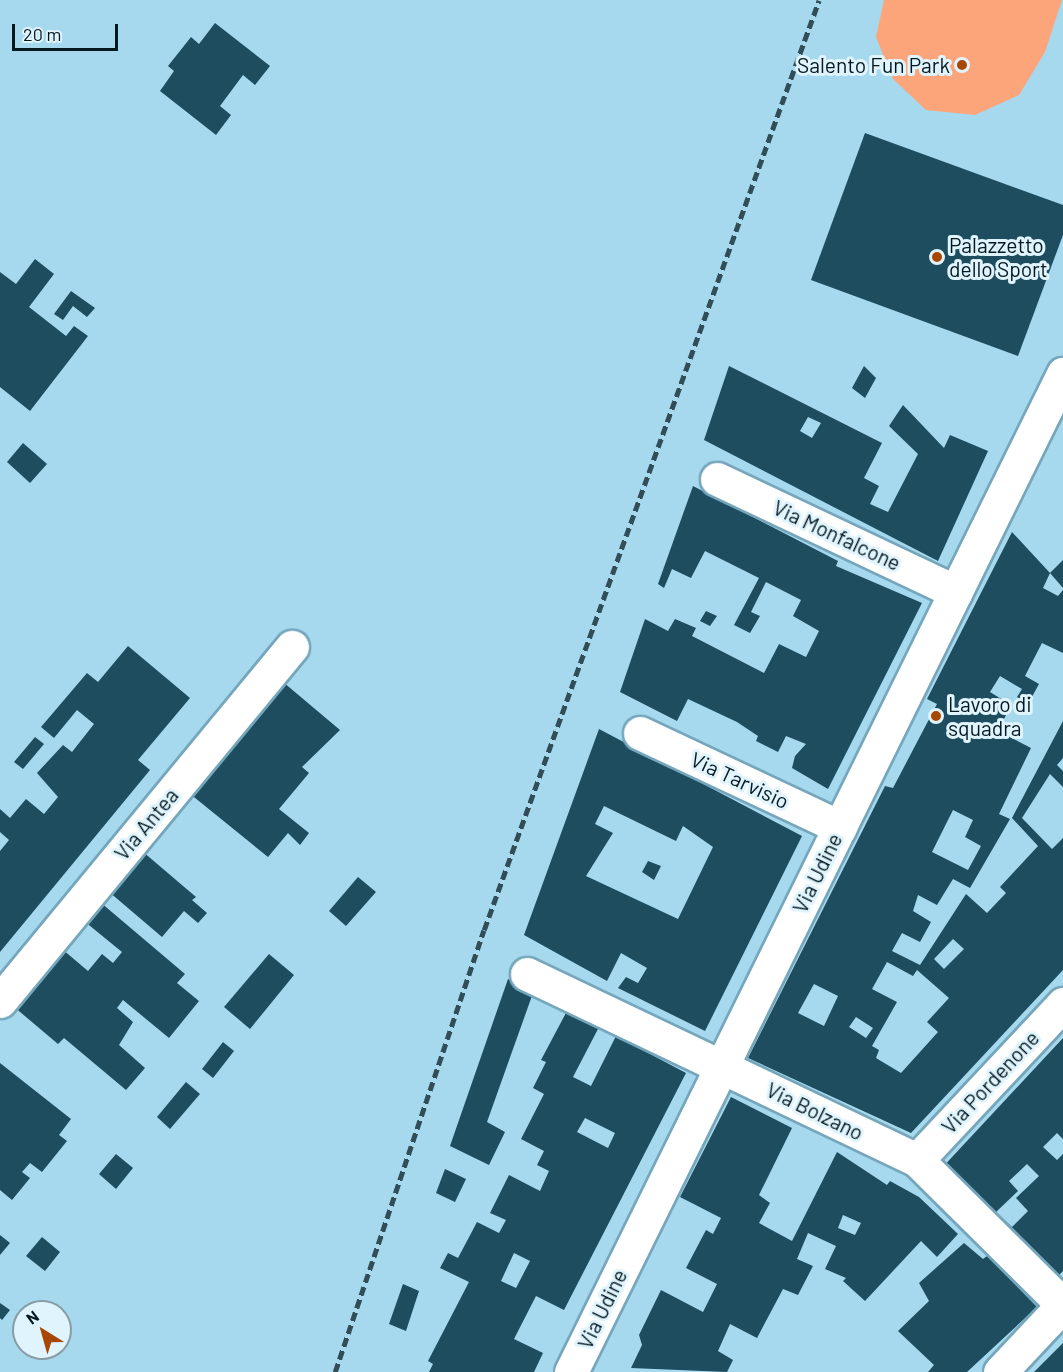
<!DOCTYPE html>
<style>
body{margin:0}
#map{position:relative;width:1063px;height:1372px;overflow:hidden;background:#a6d8ee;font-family:Barlow,sans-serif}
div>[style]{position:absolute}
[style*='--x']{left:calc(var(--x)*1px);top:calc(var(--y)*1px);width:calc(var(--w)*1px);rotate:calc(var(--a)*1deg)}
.green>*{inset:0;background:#fca57b}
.building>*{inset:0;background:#1d4d5f}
.roads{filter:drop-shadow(2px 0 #75a6bb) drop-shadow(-2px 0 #75a6bb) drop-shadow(0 2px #75a6bb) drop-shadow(0 -2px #75a6bb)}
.street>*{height:33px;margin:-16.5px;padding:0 16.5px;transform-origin:16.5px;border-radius:16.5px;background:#fff}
.rail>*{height:4.5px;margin-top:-2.25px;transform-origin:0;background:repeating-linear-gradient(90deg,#314d58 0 9px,transparent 0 13.5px)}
.dots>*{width:16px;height:16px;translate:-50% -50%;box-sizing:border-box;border:3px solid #e0f4fd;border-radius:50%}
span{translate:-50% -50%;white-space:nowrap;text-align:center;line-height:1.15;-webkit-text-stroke:6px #e0f4fd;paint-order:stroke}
.poi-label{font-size:21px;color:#04181f}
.right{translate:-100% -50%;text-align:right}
.left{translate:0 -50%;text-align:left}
.street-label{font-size:21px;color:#04181f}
.north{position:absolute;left:12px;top:1300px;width:60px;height:60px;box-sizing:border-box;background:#e0f4fd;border:2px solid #889ca4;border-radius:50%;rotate:323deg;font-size:16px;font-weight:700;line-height:24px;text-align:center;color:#04181f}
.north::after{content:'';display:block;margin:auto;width:21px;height:27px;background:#a84701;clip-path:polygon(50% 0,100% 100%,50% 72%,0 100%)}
.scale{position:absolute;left:12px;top:24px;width:106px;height:27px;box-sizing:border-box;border:3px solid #04181f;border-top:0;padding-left:8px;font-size:18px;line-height:21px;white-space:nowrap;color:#04181f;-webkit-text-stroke:4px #e0f4fd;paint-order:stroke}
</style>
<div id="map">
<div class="green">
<i style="clip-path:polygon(884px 0,1062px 0,1045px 52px,1019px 95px,975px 115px,926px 110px,893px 79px,876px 37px)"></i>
</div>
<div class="building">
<i style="clip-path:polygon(215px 23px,270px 66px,255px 85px,243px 75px,220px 106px,231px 115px,216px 135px,160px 91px,174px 71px,168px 66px,191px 37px,199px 44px)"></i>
<i style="clip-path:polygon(865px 133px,1063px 205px,1063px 235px,1018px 356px,811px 280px)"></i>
<i style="clip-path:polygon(35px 259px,54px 274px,29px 307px,66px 336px,74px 326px,88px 336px,30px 411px,0 387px,0 272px,16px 284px)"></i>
<i style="clip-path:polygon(71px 291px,95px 308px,87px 317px,73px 306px,63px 320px,54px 314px)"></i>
<i style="clip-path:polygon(evenodd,729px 366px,882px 443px,864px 478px,879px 486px,870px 504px,888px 512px,918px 454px,889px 426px,903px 405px,944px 448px,950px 435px,988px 451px,938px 561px,704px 440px,729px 366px,808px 417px,821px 423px,812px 438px,800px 431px,808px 417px)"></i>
<i style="clip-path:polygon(864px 366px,876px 378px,865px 398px,852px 388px)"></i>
<i style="clip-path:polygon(23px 443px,47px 464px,30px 483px,7px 462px)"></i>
<i style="clip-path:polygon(693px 486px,838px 561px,836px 566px,922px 603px,828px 789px,792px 768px,795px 756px,806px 744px,786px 736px,778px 752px,756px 741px,758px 736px,737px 722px,688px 699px,677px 721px,620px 692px,645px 619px,668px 631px,675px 619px,696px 628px,692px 636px,764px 673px,779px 644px,806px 657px,819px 631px,793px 616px,801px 600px,766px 582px,751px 612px,760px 616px,750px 633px,734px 625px,759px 578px,705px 551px,691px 578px,672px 569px,664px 588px,658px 584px)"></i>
<i style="clip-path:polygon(evenodd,1012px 532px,1050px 573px,1043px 588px,1058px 596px,1063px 590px,1063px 653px,1042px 643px,1025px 676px,1039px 684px,1028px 704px,1017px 697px,1022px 689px,1000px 676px,990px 692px,1011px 705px,998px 731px,1031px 748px,999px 814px,1010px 819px,970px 888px,953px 879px,937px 905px,918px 895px,913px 911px,931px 922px,920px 942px,902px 933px,892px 951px,920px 965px,966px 894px,987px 913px,1006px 893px,1000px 887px,1038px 846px,1012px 818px,1063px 721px,1063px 758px,1057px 765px,1063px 771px,1063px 787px,1050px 774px,1022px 818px,1052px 849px,1063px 838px,1063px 970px,911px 1133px,748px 1058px,885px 786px,893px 788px,937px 704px,927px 699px,1012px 532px,953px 810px,973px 820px,965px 837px,981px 846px,968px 870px,932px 852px,953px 810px,1012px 532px,953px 939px,964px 949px,944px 969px,934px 959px,953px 939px,1012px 532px,887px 962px,913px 976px,917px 970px,949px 998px,927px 1022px,938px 1032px,901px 1073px,876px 1058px,879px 1050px,872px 1046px,897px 1002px,872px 989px,887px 962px,1012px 532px,814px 984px,838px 996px,824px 1026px,798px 1013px,814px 984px,1012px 532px,856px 1017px,873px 1028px,866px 1038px,849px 1027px,856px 1017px)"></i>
<i style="clip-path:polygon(1063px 560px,1063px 588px,1050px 573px)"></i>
<i style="clip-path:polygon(706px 611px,717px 616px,710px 626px,700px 621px)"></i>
<i style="clip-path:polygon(128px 646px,190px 698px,138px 760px,150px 770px,0 952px,0 851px,9px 840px,0 832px,0 809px,10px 818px,26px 799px,44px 814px,58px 797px,37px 773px,63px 745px,72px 752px,94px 724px,77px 710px,54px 738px,41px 727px,87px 673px,98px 682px)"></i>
<i style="clip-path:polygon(283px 682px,340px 730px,302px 767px,309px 773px,279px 809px,309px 833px,300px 845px,288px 833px,268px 857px,189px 793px)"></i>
<i style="clip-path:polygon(evenodd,599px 729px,802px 836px,705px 1031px,618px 988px,626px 977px,638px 983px,647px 968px,621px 953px,607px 981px,524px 935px,599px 729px,604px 806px,676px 841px,683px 826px,713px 847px,678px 919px,586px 876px,613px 833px,595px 824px,604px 806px)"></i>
<i style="clip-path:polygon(35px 737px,44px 744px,23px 769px,14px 762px)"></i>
<i style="clip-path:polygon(142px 851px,196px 897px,192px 900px,207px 913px,198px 923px,184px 911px,162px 937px,108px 891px)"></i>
<i style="clip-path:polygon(648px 861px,661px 866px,654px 880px,642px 872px)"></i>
<i style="clip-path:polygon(358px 877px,376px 892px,346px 926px,329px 911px)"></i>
<i style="clip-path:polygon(100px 902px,185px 974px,177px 983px,199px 1001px,169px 1038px,123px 1000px,117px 1008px,133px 1022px,119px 1045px,145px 1068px,126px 1090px,64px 1038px,58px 1044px,13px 1006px,62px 949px,88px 971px,102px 954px,113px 963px,122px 952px,84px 921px)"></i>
<i style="clip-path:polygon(269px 954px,294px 975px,250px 1029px,224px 1007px)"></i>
<i style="clip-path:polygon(508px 979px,533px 993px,487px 1122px,505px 1132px,489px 1165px,450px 1146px)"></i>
<i style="clip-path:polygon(evenodd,567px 1011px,599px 1027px,573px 1077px,591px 1086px,616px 1036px,686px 1073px,564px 1310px,536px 1296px,514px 1339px,543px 1353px,534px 1372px,429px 1372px,433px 1364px,428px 1361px,469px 1282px,440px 1268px,448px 1253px,458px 1258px,477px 1222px,499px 1233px,506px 1220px,490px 1213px,509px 1175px,540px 1191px,549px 1171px,537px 1165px,544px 1151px,521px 1139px,544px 1094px,533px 1088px,546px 1062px,541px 1060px,567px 1011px,585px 1118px,615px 1133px,608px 1148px,577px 1132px,585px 1118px,567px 1011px,514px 1253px,530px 1261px,516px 1288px,501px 1281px,514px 1253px)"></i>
<i style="clip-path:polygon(evenodd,1063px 1038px,1063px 1139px,1057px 1133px,1043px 1147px,1057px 1160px,1063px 1154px,1063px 1271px,1053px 1281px,940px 1170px,1063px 1038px,1027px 1164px,1039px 1176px,1016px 1198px,1028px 1211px,1012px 1227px,996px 1212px,1018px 1191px,1009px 1181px,1027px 1164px)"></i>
<i style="clip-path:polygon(223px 1042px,234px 1051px,213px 1078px,202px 1069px)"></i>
<i style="clip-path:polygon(0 1063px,71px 1119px,59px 1135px,67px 1141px,42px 1172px,30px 1163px,22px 1172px,30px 1178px,12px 1200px,0 1190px)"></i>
<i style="clip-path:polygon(186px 1082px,200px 1094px,170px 1129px,157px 1117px)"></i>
<i style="clip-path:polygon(evenodd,731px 1097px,792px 1128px,759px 1195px,770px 1203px,759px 1223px,792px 1241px,837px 1152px,887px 1185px,890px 1181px,919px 1197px,958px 1234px,937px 1257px,921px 1241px,865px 1301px,843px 1281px,846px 1278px,825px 1269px,836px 1246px,808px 1233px,797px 1259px,813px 1266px,798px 1295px,783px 1289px,757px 1338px,730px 1324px,718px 1351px,733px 1360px,727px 1372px,631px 1368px,642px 1345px,639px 1335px,661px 1290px,703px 1312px,717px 1284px,686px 1268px,706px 1230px,713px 1234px,721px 1218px,680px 1197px,731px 1097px,843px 1215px,861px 1223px,855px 1235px,838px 1228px,843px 1215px)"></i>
<i style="clip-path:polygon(116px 1154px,133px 1168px,116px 1189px,99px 1174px)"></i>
<i style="clip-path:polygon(445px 1169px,466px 1179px,455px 1202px,436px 1193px)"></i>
<i style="clip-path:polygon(0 1235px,10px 1243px,0 1255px)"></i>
<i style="clip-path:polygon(42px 1237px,60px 1252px,45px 1271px,26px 1256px)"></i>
<i style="clip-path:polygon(964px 1243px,983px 1259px,987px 1256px,1037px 1307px,967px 1372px,928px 1372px,934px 1365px,898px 1331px,929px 1301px,919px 1283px)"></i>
<i style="clip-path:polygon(403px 1284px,419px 1291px,406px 1331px,389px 1324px)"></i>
<i style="clip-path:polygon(0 1303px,10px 1310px,2px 1320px,0 1318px)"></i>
<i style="clip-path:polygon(1063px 1343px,1063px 1372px,1034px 1372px)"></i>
</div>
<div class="roads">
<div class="street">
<i style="--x:717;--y:479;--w:264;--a:25.3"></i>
<i style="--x:640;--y:733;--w:221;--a:25.2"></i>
<i style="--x:527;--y:974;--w:432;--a:25.5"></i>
<i style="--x:917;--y:1160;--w:206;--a:44.8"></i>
<i style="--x:0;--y:1001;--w:459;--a:-50.5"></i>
<i style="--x:917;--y:1160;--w:214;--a:-46.9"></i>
<i style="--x:571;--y:1372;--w:1113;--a:-63.76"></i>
<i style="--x:1000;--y:1372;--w:92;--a:-46.8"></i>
</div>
</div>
<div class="rail">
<i style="--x:335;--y:1372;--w:466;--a:-71.4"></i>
<i style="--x:484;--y:930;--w:988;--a:-70.19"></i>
</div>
<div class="dots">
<i style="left:962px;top:65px;background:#a84701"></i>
<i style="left:937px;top:257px;background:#a84701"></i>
<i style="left:936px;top:716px;background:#a84701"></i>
</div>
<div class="poi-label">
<span class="right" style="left:950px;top:65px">Salento Fun Park</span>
<span class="left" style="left:949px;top:257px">Palazzetto<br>dello Sport</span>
<span class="left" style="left:948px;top:716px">Lavoro di<br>squadra</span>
</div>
<div class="street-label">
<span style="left:837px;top:535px;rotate:25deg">Via Monfalcone</span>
<span style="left:740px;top:780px;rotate:25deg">Via Tarvisio</span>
<span style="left:146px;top:824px;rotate:-50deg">Via Antea</span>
<span style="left:817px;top:873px;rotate:-64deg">Via Udine</span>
<span style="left:990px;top:1082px;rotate:-47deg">Via Pordenone</span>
<span style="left:815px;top:1111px;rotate:26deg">Via Bolzano</span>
<span style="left:602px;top:1309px;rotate:-64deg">Via Udine</span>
</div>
<div class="north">N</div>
<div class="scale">20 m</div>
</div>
